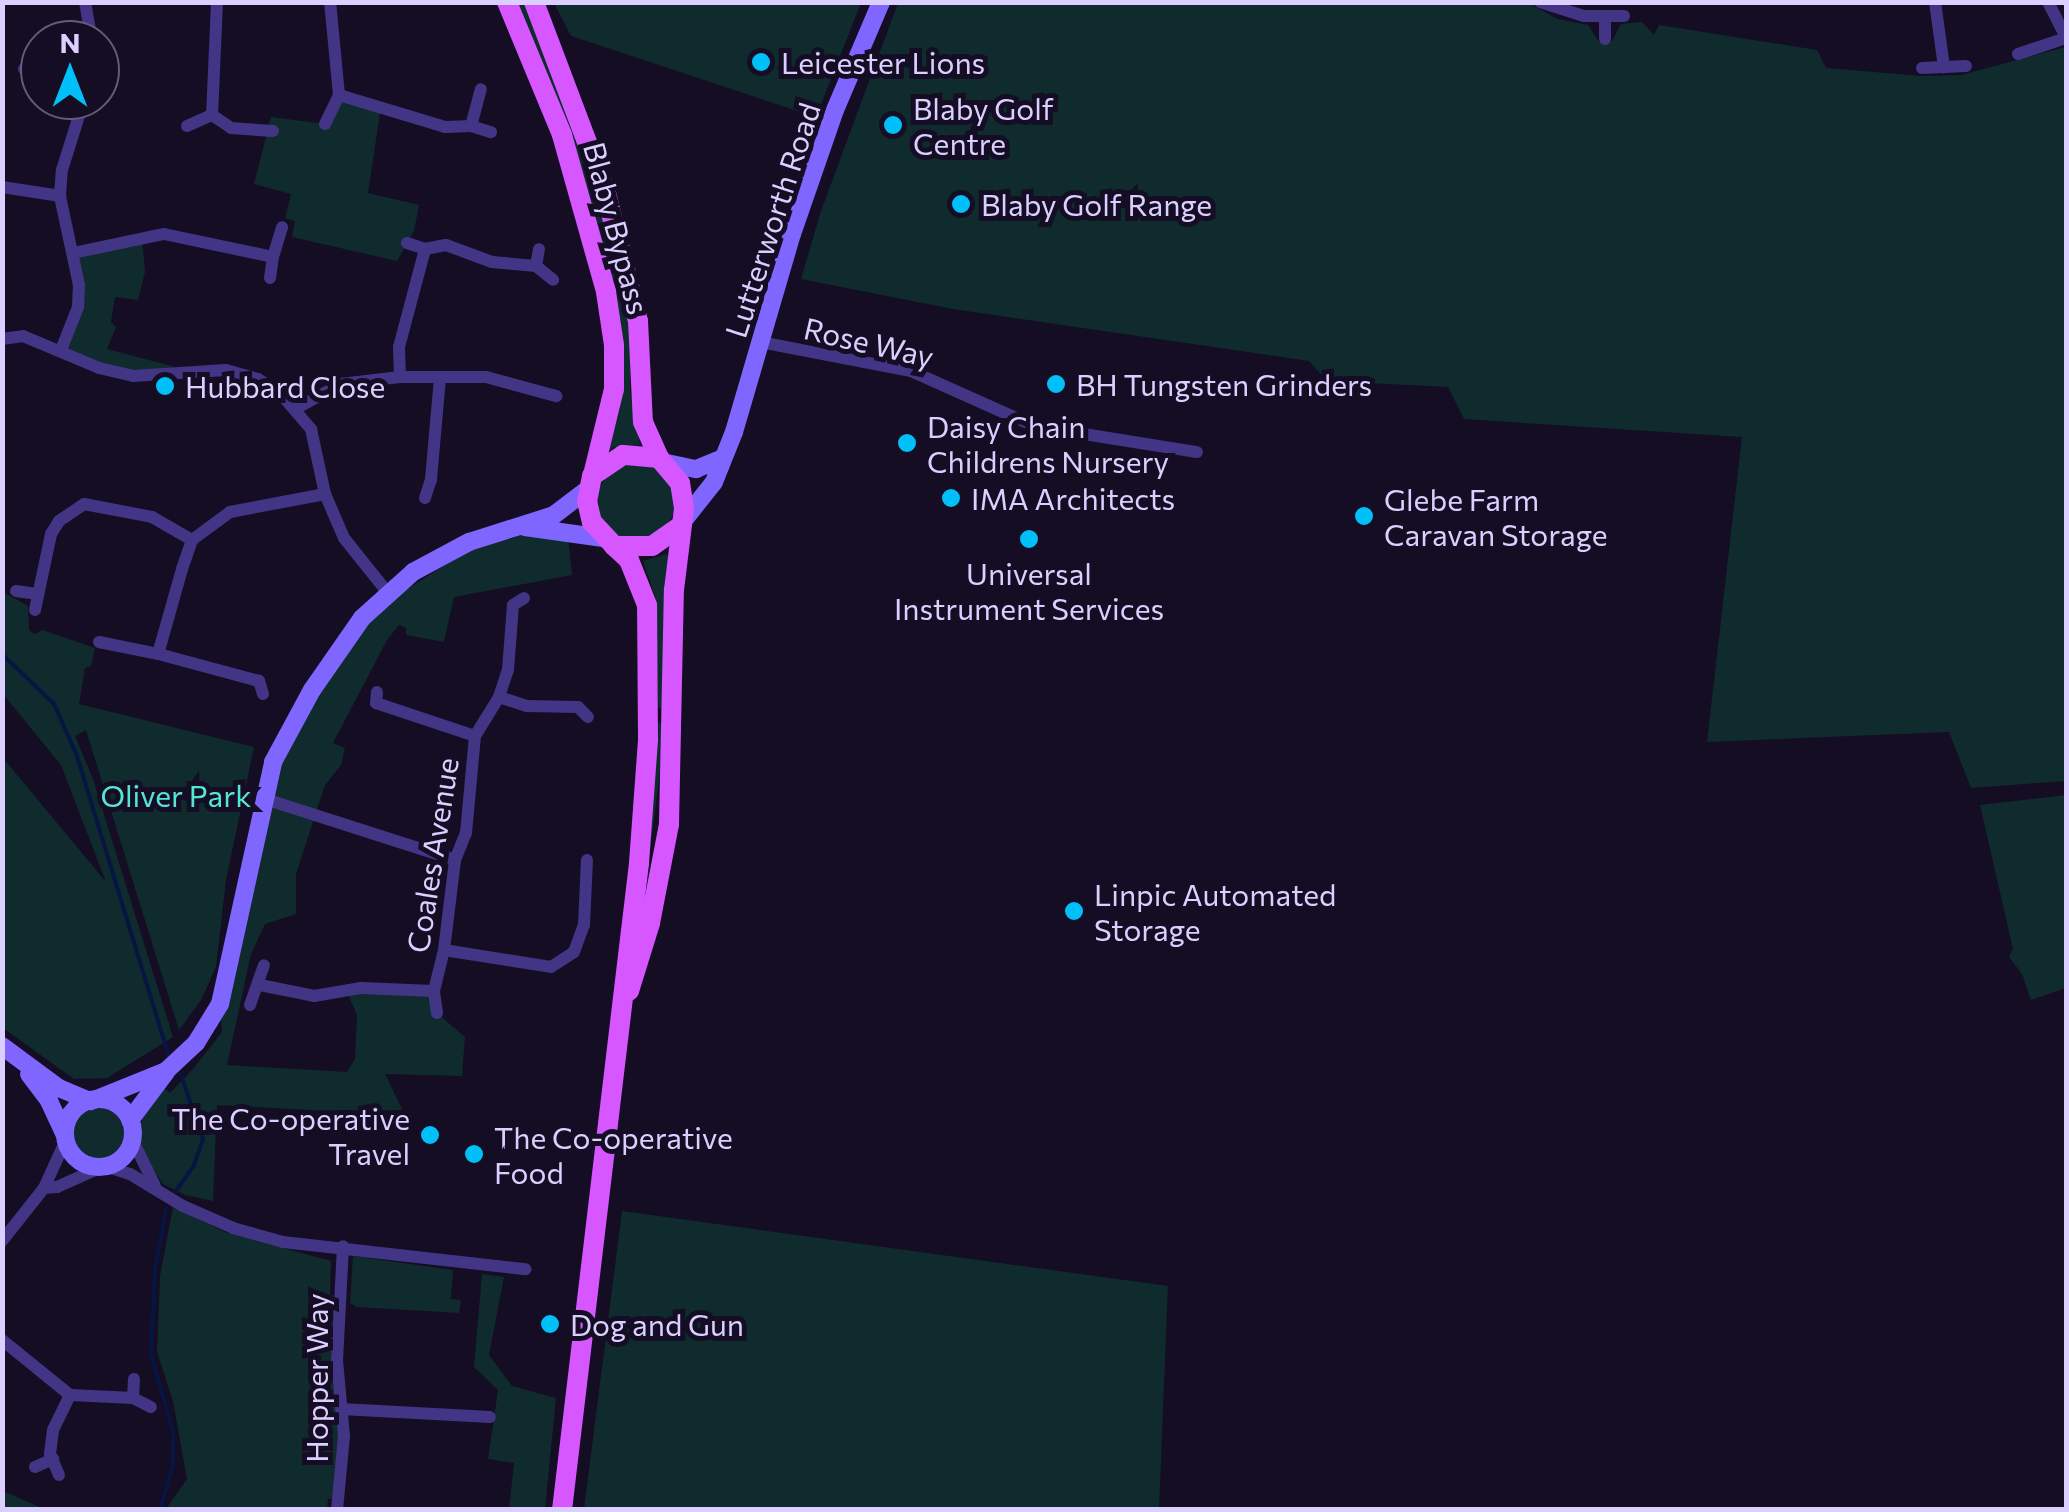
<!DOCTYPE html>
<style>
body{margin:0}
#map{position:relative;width:2069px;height:1512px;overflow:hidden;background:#140d24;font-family:Commissioner,sans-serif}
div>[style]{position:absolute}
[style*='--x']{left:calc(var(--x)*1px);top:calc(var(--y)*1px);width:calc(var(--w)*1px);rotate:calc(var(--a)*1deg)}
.green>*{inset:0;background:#0f2b2e}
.round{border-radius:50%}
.stream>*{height:4px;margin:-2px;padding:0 2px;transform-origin:2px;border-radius:2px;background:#071542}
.street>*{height:12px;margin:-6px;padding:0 6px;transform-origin:6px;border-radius:6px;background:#433585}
.secondary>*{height:18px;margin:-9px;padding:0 9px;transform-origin:9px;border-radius:9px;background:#7f66ff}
.secondary>.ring{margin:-9px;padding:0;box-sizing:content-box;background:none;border:18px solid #7f66ff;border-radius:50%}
.primary>*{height:20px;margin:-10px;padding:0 10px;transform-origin:10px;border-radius:10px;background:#d656ff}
.dots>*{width:28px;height:28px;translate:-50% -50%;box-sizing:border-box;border:5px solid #140d24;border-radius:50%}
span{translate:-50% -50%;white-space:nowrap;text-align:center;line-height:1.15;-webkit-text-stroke:10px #140d24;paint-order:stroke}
.poi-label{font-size:30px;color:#dbcfff}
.left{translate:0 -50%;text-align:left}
.right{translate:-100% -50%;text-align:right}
.street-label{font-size:30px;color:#dbcfff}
.park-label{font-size:30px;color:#55e5d5}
.frame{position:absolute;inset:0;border:5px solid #dbcfff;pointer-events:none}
.north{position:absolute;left:20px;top:20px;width:100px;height:100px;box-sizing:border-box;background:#140d24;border:2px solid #645b7c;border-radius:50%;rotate:0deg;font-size:28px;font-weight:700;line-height:40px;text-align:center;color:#dbcfff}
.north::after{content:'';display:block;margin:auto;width:35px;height:45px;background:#00c0fa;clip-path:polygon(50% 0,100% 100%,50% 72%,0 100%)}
</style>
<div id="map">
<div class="green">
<i style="clip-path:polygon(517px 3px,525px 3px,581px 139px,621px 278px,631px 339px,630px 391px,640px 445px,609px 448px,620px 409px,623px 352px,614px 289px,570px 130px)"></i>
<i style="clip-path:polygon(554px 3px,861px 3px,816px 117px,571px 36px)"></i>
<i style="clip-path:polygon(898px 3px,1528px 3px,1558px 19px,1588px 25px,1599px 42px,1612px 41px,1621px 24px,1642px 22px,1654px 35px,1659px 25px,1817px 50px,1826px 68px,1922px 76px,1961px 75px,2066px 47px,2066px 781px,1971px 788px,1949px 732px,1707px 742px,1742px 437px,1464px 419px,1448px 387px,1327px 381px,1309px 361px,953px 309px,801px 279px,821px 211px)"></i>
<i style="clip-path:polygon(339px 95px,381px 107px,368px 193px,419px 205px,414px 231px,397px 261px,292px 237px,295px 221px,285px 218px,291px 194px,254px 184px,271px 117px,325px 124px)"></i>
<i style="clip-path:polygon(142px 238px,145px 272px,138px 300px,115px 297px,111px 322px,116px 327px,107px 349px,172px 366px,180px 374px,133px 376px,61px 350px,72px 324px,73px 253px)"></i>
<i class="round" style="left:597px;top:463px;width:78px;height:78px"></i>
<i style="clip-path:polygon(524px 527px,568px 537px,572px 575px,454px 597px,444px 642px,406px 635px,406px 628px,399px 625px,387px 640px,333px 743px,345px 748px,341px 765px,325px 785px,296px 874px,296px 914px,265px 924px,251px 954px,227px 1065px,347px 1072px,355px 1059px,357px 1015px,346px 990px,434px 991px,437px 1013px,465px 1037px,462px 1076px,385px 1074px,405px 1115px,217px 1105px,213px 1201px,185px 1195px,163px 1184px,146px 1158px,140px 1140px,142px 1118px,164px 1088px,170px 1093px,193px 1069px,222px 1032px,220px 1004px,262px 798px,362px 618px,445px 565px,470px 551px,516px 537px)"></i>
<i style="clip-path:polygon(667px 554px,668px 556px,667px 712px,658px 707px,656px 599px,643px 561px)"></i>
<i style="clip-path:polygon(3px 592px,28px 606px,29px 630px,35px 634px,42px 630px,95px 648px,91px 666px,85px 668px,79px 704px,254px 747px,226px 880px,216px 967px,201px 1000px,179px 1030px,86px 730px,75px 736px,93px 779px,173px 1037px,107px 1078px,74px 1079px,3px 1028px,3px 758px,106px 882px,61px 765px,3px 694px)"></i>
<i style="clip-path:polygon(656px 721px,666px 727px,648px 864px)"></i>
<i style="clip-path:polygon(2066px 795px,2066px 988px,2031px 1000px,2022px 974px,2009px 957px,2013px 949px,1980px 805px)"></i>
<i class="round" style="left:74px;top:1108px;width:50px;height:50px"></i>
<i style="clip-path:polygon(173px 1207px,225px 1232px,331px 1261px,330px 1295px,335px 1296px,331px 1362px,339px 1440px,333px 1499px,328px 1499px,327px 1509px,166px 1509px,187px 1479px,173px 1401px,157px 1352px,160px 1276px)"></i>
<i style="clip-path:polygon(622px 1211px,1168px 1286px,1159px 1509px,584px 1509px)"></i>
<i style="clip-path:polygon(353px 1256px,453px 1270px,451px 1299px,461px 1300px,459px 1313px,357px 1307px,350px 1303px)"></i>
<i style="clip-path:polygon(482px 1274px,504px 1277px,489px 1355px,512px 1386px,556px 1398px,545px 1509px,509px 1509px,514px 1463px,488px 1459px,498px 1390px,474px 1367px)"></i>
<i style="clip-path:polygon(3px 1491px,44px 1509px,3px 1509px)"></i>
</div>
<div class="stream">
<i style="--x:2;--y:654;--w:72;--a:43.9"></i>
<i style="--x:54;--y:704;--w:57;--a:66.1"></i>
<i style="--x:77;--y:756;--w:311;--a:73"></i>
<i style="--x:176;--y:1191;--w:32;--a:-55"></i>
<i style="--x:194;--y:1165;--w:28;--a:-71"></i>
<i style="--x:203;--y:1139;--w:68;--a:-109"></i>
<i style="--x:160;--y:1510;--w:47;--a:-73.9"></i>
<i style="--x:173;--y:1465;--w:33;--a:-90"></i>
<i style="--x:173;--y:1432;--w:81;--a:-105.8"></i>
<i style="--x:151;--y:1354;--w:85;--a:-87.3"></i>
<i style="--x:155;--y:1269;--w:61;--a:-79.6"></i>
</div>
<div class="street">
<i style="--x:85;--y:2;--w:39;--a:80"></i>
<i style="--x:217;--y:2;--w:113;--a:92.5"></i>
<i style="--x:212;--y:115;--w:23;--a:34"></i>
<i style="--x:231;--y:128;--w:42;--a:4.1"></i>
<i style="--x:1540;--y:2;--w:46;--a:17.7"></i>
<i style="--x:1584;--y:16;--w:40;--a:0"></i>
<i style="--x:1935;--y:2;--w:66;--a:82.1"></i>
<i style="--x:2048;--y:2;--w:39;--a:63"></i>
<i style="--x:1605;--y:17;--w:22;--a:90"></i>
<i style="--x:2018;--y:54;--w:51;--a:-18.4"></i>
<i style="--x:1922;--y:68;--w:44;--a:-2.6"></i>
<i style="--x:24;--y:69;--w:16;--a:14"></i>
<i style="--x:339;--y:95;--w:111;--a:16.8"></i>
<i style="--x:445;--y:127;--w:26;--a:-2"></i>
<i style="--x:471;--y:126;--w:38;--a:-75"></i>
<i style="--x:325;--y:124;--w:32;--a:-64"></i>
<i style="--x:339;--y:95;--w:93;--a:-95.5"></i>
<i style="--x:187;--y:126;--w:27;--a:-24"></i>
<i style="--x:471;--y:126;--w:21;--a:17"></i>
<i style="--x:2;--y:187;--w:59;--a:8.8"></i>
<i style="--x:407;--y:243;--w:19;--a:18"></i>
<i style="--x:73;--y:253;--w:93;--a:-11.8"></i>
<i style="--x:164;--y:234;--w:111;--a:11.9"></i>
<i style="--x:273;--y:257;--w:31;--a:-73"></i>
<i style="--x:536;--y:266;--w:17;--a:-80"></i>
<i style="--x:270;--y:278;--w:21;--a:-82"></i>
<i style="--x:2;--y:339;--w:21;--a:-8"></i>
<i style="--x:23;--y:336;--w:82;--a:22.8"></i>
<i style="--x:99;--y:368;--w:35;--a:13"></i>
<i style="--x:133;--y:376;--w:93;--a:-3.7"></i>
<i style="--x:226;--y:370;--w:33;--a:16"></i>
<i style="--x:258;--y:379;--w:26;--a:32"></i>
<i style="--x:280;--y:393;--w:48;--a:49.3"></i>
<i style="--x:311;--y:429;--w:66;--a:77.8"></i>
<i style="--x:325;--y:494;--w:48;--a:66.6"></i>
<i style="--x:344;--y:538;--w:70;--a:51.3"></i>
<i style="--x:760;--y:342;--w:154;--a:10.9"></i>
<i style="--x:911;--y:371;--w:135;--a:24.1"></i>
<i style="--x:1034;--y:426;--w:165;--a:9.1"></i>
<i style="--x:61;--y:350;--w:46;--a:-68.4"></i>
<i style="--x:78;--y:307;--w:22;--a:-87"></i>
<i style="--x:79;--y:285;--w:91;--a:-102.1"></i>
<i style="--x:60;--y:196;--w:26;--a:-86"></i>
<i style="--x:62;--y:170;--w:73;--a:-72.6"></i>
<i style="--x:400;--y:377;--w:30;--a:-92"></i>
<i style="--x:399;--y:347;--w:101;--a:-75.1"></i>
<i style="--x:425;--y:249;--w:21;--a:-11"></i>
<i style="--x:446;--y:245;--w:49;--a:20.3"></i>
<i style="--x:492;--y:262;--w:44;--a:5.2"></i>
<i style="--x:536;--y:266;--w:22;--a:39"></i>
<i style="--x:297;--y:408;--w:50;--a:-28.6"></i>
<i style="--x:341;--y:384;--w:59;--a:-6.8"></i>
<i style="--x:400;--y:377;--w:86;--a:0"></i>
<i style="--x:486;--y:377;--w:73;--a:15.2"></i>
<i style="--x:425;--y:498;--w:20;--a:-72"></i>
<i style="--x:431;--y:479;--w:101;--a:-84.9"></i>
<i style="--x:16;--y:591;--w:21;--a:8"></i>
<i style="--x:35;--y:610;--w:78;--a:-78.1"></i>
<i style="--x:51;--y:534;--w:15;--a:-58"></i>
<i style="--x:59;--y:521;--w:30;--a:-34"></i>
<i style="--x:84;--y:504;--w:69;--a:10.8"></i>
<i style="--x:152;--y:517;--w:46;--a:29.9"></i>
<i style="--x:99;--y:642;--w:60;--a:11.5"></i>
<i style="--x:377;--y:692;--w:11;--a:95"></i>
<i style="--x:376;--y:703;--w:104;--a:18.4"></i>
<i style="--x:263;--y:694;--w:14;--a:-107"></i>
<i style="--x:259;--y:681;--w:105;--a:-165"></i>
<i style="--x:158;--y:654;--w:88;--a:-74.2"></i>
<i style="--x:182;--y:569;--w:31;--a:-71"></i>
<i style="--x:192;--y:540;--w:47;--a:-36.4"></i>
<i style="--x:230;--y:512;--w:97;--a:-10.7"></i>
<i style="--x:499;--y:697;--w:29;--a:18"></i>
<i style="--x:527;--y:706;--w:51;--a:1.1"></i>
<i style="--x:578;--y:707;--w:14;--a:45"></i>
<i style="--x:262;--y:798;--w:203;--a:17.8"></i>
<i style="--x:444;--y:950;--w:108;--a:9"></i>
<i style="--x:551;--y:967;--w:27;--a:-33"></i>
<i style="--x:574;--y:952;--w:29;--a:-70"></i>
<i style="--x:584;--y:925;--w:65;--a:-87.4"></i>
<i style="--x:260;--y:985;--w:55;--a:11.5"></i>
<i style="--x:314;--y:996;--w:48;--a:-9.7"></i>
<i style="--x:361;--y:988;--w:73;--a:2.4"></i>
<i style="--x:250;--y:1005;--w:42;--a:-70.7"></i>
<i style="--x:437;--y:1013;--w:22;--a:-98"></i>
<i style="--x:434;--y:991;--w:42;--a:-76.3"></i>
<i style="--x:444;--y:950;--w:91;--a:-83"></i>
<i style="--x:455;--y:860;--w:29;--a:-68"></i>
<i style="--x:466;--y:833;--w:97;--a:-84.7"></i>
<i style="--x:475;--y:736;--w:46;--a:-58.4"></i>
<i style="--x:499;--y:697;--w:28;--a:-72"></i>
<i style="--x:508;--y:670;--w:65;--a:-85.6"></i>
<i style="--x:513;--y:605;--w:13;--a:-32"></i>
<i style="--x:132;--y:1139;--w:52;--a:63.9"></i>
<i style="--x:105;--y:1166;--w:26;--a:18"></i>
<i style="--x:130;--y:1174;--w:62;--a:31.1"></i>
<i style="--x:183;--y:1206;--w:55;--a:23.7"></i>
<i style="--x:233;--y:1228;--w:52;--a:15.6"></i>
<i style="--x:283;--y:1242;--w:244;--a:6.4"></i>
<i style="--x:44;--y:1188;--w:13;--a:-4"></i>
<i style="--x:57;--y:1187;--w:49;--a:-24"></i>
<i style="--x:2;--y:1241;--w:68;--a:-51.6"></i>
<i style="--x:44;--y:1188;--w:53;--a:-65.4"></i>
<i style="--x:2;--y:1340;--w:87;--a:39"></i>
<i style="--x:70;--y:1395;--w:63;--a:2.7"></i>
<i style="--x:133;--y:1398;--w:19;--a:-87"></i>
<i style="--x:133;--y:1398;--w:20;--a:27"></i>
<i style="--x:341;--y:1409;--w:149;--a:3.1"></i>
<i style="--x:35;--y:1467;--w:20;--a:-24"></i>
<i style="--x:59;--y:1475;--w:23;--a:-113"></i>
<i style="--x:50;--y:1454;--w:24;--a:-83"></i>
<i style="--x:53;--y:1430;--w:39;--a:-64"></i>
<i style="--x:337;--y:1510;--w:74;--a:-84.6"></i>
<i style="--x:344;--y:1436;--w:75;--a:-95.3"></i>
<i style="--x:337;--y:1361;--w:115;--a:-87"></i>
</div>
<div class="secondary">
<i style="--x:667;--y:463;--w:30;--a:12"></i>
<i style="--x:696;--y:469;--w:29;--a:-22"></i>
<i style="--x:684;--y:520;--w:48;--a:-51.7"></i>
<i style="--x:714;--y:482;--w:54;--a:-68.2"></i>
<i style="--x:734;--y:432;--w:206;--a:-73.7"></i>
<i style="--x:792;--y:234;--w:131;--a:-70.9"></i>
<i style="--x:835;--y:110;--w:117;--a:-66.9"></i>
<i style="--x:525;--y:527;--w:79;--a:8"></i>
<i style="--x:2;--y:1046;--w:71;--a:36.4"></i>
<i style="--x:59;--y:1088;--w:34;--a:23"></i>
<i style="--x:29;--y:1074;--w:34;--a:53"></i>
<i style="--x:49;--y:1101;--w:38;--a:65"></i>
<i class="ring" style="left:65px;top:1099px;width:50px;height:50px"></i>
<i style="--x:94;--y:1100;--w:78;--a:-21.9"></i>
<i style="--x:166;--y:1071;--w:41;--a:-43"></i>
<i style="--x:196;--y:1043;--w:46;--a:-58.4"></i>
<i style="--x:220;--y:1004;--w:248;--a:-77.6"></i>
<i style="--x:273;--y:762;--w:82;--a:-61.6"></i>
<i style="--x:312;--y:690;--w:88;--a:-55.2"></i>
<i style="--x:362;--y:618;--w:69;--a:-42"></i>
<i style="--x:413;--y:572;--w:64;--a:-28.2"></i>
<i style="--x:469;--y:542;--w:89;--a:-17.6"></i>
<i style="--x:554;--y:515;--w:43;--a:-37.4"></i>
<i style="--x:130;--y:1120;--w:60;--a:-53.1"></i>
</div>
<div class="primary">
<i style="--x:507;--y:2;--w:144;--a:67.5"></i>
<i style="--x:562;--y:135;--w:163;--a:74.3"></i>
<i style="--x:606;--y:292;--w:54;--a:81.4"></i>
<i style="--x:614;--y:345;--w:44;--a:90"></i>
<i style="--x:614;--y:389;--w:89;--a:103.7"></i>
<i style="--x:534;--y:2;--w:204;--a:69.3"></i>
<i style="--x:606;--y:193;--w:132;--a:76"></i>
<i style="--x:638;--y:321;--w:101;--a:87.2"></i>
<i style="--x:643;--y:422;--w:39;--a:66"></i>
<i style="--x:629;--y:991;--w:71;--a:-72.8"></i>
<i style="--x:650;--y:923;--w:101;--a:-79.1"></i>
<i style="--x:669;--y:824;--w:234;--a:-88.8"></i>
<i style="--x:674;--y:590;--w:83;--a:-83"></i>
<i style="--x:684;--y:508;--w:25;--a:-99"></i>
<i style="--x:680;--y:483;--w:33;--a:-130"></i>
<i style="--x:659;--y:458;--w:36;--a:-175"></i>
<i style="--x:623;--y:455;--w:37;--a:146"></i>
<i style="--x:592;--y:476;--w:25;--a:101"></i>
<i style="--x:587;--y:501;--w:22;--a:77"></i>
<i style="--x:592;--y:522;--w:33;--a:47"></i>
<i style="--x:614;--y:546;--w:38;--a:0"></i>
<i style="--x:652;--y:546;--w:35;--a:-35"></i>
<i style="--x:562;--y:1510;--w:652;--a:-83.21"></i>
<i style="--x:639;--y:863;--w:124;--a:-85.8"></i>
<i style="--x:648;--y:739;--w:134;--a:-90.4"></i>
<i style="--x:647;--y:605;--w:48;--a:-111.8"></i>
<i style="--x:629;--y:560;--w:21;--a:-137"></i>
</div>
<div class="dots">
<i style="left:761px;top:62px;background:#00c0fa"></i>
<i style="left:893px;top:125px;background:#00c0fa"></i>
<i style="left:961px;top:204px;background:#00c0fa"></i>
<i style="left:1056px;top:384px;background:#00c0fa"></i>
<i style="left:165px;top:386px;background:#00c0fa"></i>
<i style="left:907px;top:443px;background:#00c0fa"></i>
<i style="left:951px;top:498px;background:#00c0fa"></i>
<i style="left:1364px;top:516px;background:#00c0fa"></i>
<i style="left:1029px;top:539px;background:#00c0fa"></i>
<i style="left:1074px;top:911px;background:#00c0fa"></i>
<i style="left:430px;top:1135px;background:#00c0fa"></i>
<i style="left:474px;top:1154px;background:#00c0fa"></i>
<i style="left:550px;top:1324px;background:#00c0fa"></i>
</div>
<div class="poi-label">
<span class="left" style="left:781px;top:62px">Leicester Lions</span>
<span class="left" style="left:913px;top:125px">Blaby Golf<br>Centre</span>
<span class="left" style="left:981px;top:204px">Blaby Golf Range</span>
<span class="left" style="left:1076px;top:384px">BH Tungsten Grinders</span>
<span class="left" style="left:185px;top:386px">Hubbard Close</span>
<span class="left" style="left:927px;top:443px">Daisy Chain<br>Childrens Nursery</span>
<span class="left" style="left:971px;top:498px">IMA Architects</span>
<span class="left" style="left:1384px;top:516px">Glebe Farm<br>Caravan Storage</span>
<span style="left:1029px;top:590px">Universal<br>Instrument Services</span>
<span class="left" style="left:1094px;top:911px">Linpic Automated<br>Storage</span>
<span class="right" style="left:410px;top:1135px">The Co-operative<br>Travel</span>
<span class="left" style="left:494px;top:1154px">The Co-operative<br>Food</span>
<span class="left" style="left:570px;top:1324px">Dog and Gun</span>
</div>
<div class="street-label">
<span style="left:772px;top:220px;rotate:-72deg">Lutterworth Road</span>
<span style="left:617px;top:228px;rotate:75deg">Blaby Bypass</span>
<span style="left:869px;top:342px;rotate:13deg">Rose Way</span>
<span style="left:432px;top:855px;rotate:-81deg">Coales Avenue</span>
<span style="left:316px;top:1378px;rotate:-90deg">Hopper Way</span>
</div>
<div class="park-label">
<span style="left:176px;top:795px">Oliver Park</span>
</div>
<div class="frame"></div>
<div class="north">N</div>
</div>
